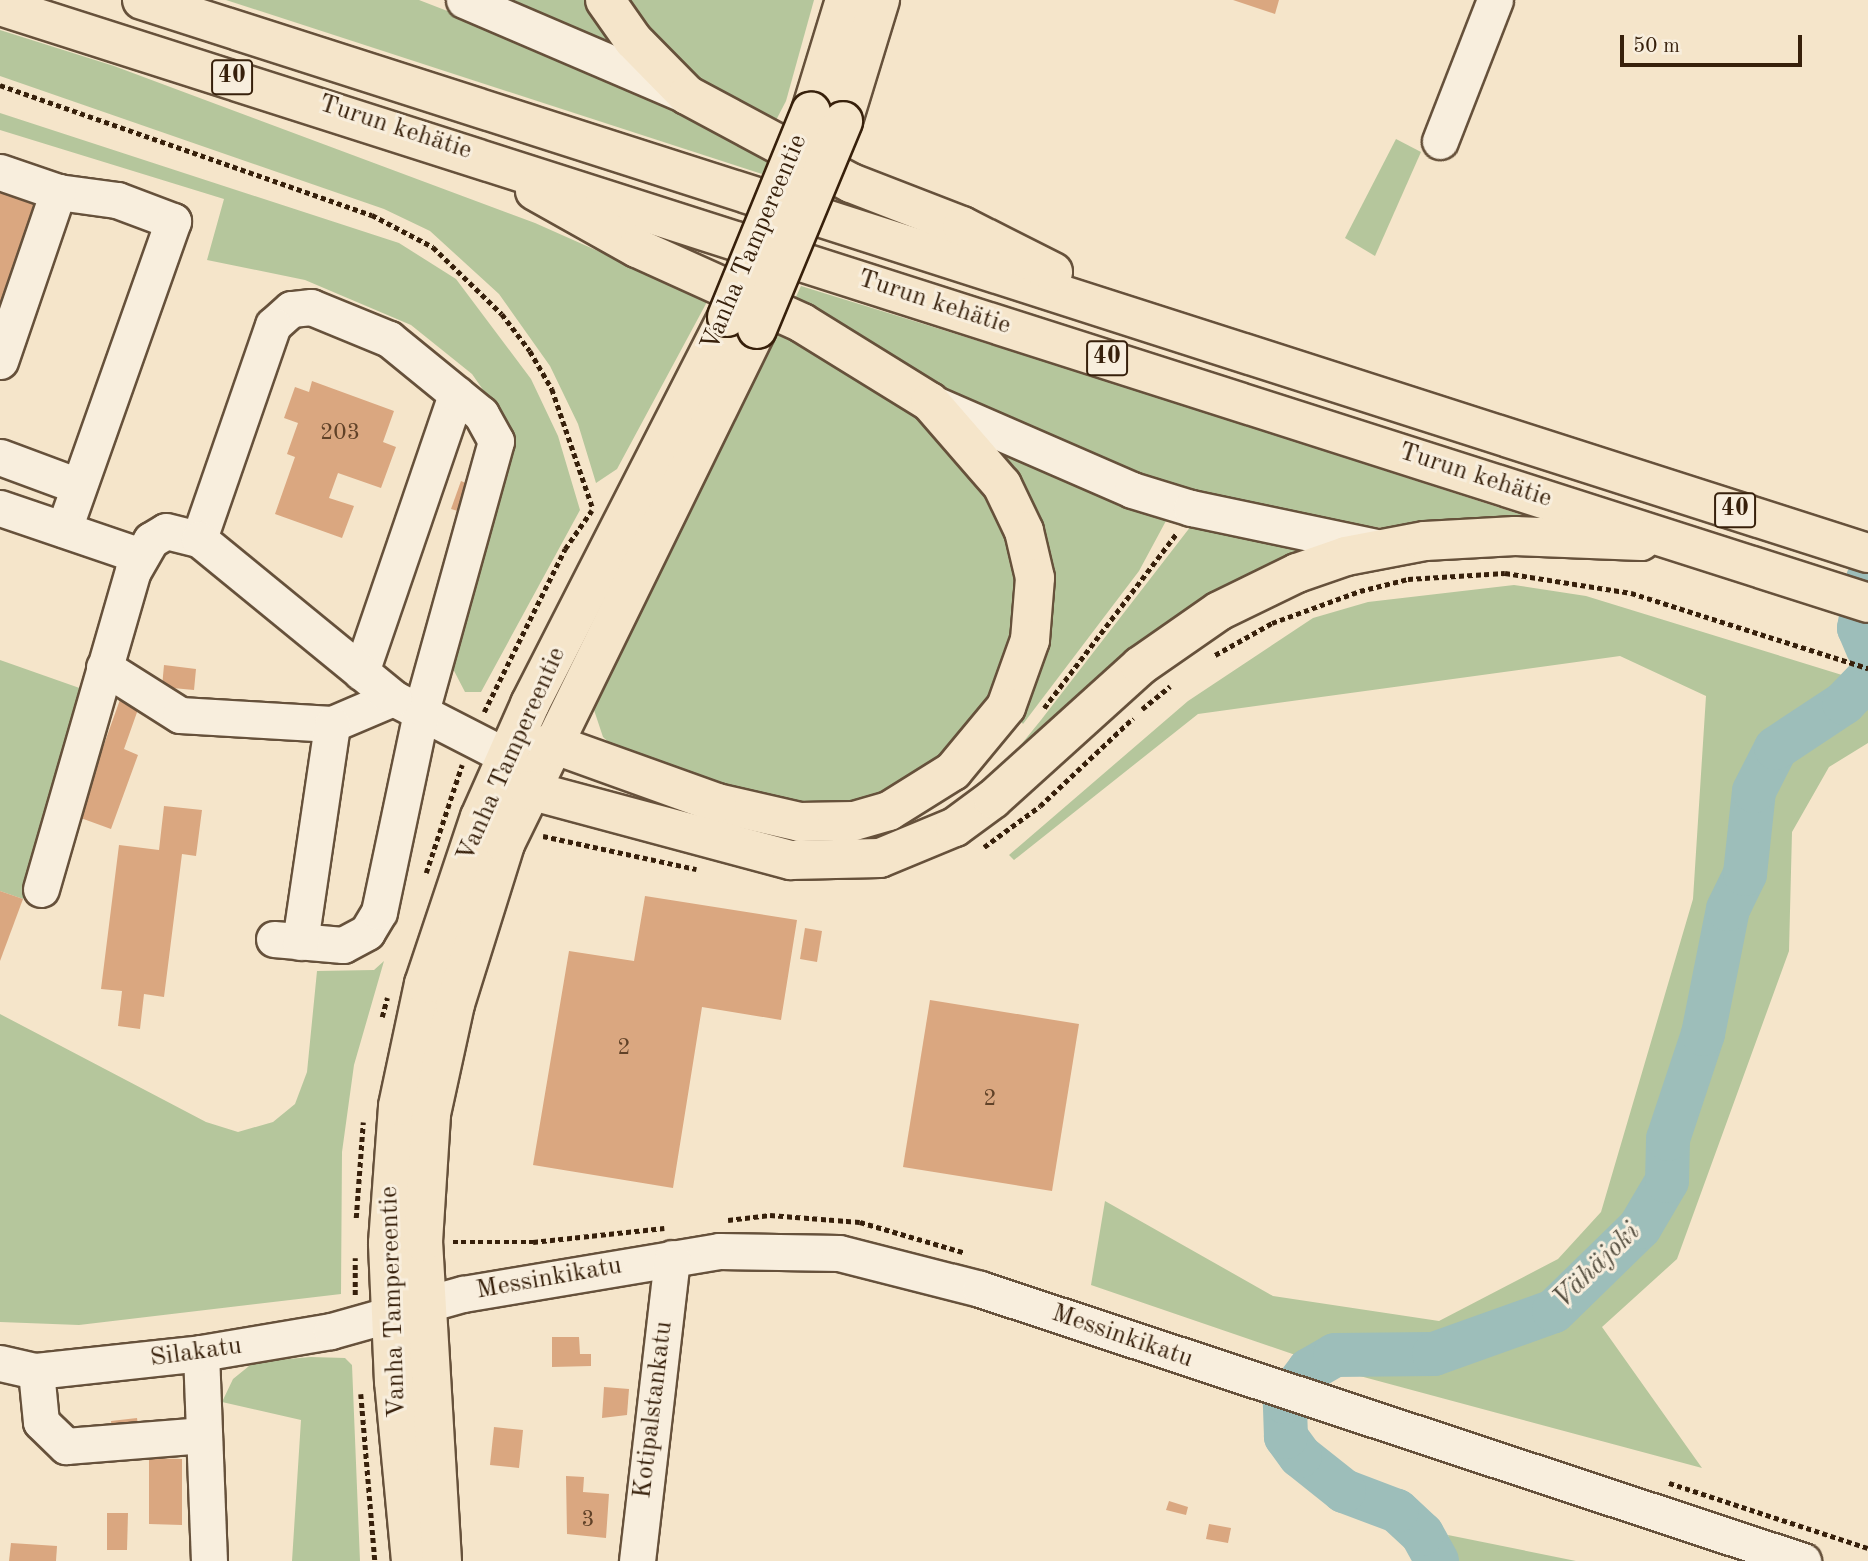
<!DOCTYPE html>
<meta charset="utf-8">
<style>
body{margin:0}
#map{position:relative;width:1868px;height:1561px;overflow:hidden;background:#f5e5ca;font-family:"Old Standard TT",serif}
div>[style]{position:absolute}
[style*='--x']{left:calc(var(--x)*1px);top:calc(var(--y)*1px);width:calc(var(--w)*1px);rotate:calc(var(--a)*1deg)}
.green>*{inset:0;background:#b5c69c}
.river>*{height:44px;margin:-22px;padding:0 22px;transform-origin:22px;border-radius:22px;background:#9dbeba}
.building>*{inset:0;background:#daa780}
.path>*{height:4.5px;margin-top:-2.25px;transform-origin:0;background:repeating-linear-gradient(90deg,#37200b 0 5px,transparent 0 8.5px)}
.roads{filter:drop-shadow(2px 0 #66513b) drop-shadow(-2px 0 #66513b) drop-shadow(0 2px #66513b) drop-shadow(0 -2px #66513b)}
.minor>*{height:35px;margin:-17.5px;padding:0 17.5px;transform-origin:17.5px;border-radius:17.5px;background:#f8eedd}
.major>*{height:38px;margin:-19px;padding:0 19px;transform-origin:19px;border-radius:19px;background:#f5e5ca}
.highway>*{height:38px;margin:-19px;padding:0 19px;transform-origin:19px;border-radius:19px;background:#f5e5ca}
.bridges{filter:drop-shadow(2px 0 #37200b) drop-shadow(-2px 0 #37200b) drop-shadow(0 2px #37200b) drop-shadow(0 -2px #37200b)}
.major-bridge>*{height:38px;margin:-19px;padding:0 19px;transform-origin:19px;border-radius:19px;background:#f5e5ca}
span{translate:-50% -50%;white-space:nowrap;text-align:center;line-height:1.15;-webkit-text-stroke:6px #f8eedd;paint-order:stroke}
.number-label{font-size:23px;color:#604228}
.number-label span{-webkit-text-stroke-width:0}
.shield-label span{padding:2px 5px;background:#f8eedd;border:2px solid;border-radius:5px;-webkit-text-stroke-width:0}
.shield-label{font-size:24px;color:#37200b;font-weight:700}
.street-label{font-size:26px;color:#37200b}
.water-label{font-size:28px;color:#564f40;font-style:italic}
.scale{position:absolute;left:1620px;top:35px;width:182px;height:32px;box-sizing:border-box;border:4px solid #37200b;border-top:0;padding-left:9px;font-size:21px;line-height:24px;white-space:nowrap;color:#37200b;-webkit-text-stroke:5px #f8eedd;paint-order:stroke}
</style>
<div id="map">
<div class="green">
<i style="clip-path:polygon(226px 0,419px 0,602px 71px,770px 156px,762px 174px)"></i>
<i style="clip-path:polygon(514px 0,586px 0,619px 49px)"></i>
<i style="clip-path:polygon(616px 0,814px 0,786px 101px,773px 126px,689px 78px)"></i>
<i style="clip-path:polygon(0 30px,114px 66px,535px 223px,708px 300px,617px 469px,596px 483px,578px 424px,550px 366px,499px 294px,430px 231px,384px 209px,0 76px)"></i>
<i style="clip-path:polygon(0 113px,399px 243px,456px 279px,531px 379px,558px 436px,580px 510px,481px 692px,465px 692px,451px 665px,458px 616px,511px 454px,509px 427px,472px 374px,411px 325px,305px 280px,207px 260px,224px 199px,0 130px)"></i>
<i style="clip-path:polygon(1396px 139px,1421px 152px,1375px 256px,1345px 238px)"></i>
<i style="clip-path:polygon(801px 286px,1098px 378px,1547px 523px,1398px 530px,1260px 511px,1038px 440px,957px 402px,793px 303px)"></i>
<i style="clip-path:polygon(781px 329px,947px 430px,1021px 548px,1017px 665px,921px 783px,846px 807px,762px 802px,616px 749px,603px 737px,594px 710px,602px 664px)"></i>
<i style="clip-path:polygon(1007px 454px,1167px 519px,1139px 571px,1023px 724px,1019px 719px,1044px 655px,1003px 457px)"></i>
<i style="clip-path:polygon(1191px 526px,1317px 552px,1006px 763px,1041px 720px)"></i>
<i style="clip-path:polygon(1514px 585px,1586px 596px,1868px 683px,1868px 743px,1829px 767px,1792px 832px,1789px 951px,1677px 1259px,1602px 1327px,1702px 1468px,1345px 1372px,1091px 1285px,1105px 1201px,1273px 1296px,1439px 1321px,1558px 1259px,1601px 1212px,1693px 899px,1706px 696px,1620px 656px,1198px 714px,1014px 860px,1009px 855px,1188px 701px,1313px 618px,1368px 602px)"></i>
<i style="clip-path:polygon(0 660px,88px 691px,23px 899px,0 891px)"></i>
<i style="clip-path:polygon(384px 961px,354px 1065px,342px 1152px,341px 1294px,79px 1325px,0 1322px,0 1014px,206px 1122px,238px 1132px,273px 1122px,295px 1104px,307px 1072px,317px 971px,374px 970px)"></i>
<i style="clip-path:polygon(311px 1357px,345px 1358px,352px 1365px,360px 1561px,292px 1561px,301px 1420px,222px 1402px,233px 1379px,254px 1362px)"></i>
<i style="clip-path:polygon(1448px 1535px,1576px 1561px,1456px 1561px)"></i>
</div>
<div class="river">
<i style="--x:1868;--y:579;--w:50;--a:100.4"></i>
<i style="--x:1859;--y:628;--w:23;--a:67"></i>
<i style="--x:1437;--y:1561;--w:31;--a:-119"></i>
<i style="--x:1422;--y:1534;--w:34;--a:-137"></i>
<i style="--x:1397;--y:1511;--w:57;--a:-159.3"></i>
<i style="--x:1344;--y:1491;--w:56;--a:-141.5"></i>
<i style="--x:1300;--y:1456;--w:24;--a:-126"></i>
<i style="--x:1286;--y:1437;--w:35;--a:-92"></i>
<i style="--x:1285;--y:1402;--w:40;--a:-53"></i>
<i style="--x:1309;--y:1370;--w:30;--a:-30"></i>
<i style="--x:1335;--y:1355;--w:99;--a:-0.6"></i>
<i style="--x:1434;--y:1354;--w:127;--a:-19.7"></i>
<i style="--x:1554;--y:1311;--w:120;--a:-44.3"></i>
<i style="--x:1640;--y:1227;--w:53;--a:-59.6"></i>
<i style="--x:1667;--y:1181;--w:42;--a:-88.6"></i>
<i style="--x:1668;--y:1139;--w:111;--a:-71.6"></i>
<i style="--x:1703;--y:1034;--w:127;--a:-78.7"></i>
<i style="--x:1728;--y:909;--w:39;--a:-64"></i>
<i style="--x:1745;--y:874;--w:83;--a:-83.8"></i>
<i style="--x:1754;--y:791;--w:48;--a:-62.9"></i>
<i style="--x:1776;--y:748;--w:82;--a:-33.5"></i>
<i style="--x:1844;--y:703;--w:35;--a:-46"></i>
</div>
<div class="building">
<i style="clip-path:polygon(1233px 0,1279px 0,1275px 14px)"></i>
<i style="clip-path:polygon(0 188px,42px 203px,0 322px)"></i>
<i style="clip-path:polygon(312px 381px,394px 411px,383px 442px,396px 447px,381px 488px,338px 473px,329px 498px,354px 506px,342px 538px,275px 514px,295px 457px,287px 454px,298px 423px,284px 418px,295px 387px,309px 392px)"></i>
<i style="clip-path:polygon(461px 481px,468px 484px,458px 511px,451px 509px)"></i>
<i style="clip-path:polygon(164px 665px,196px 669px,194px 690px,162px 687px)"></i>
<i style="clip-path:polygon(122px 694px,141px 701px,124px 749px,138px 755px,111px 829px,78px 817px)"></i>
<i style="clip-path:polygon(164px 806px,202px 810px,196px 856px,182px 854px,164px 997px,144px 994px,140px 1029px,118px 1026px,122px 991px,101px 989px,119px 845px,159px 850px)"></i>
<i style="clip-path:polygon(0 891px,23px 899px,0 961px)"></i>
<i style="clip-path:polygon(645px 896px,797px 920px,781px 1020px,702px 1007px,673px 1188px,533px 1165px,569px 951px,634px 961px)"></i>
<i style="clip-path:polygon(805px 928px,822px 931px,817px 962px,800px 959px)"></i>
<i style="clip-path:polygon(930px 1000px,1079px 1024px,1052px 1191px,903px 1167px)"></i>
<i style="clip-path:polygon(552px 1337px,579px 1337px,580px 1354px,591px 1354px,591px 1366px,552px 1367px)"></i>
<i style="clip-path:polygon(604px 1387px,629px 1389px,627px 1415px,602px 1418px)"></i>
<i style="clip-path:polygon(137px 1418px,138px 1426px,112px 1430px,111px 1421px)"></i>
<i style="clip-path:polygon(494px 1427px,523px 1430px,519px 1468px,490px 1465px)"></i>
<i style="clip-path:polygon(149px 1458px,182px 1459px,182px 1525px,149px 1524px)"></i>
<i style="clip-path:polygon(566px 1476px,584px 1477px,583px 1492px,609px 1494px,606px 1538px,567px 1534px)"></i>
<i style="clip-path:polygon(1169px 1501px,1188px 1507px,1186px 1515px,1166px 1510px)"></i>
<i style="clip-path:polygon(107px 1513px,128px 1513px,127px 1550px,107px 1550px)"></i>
<i style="clip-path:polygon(1209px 1524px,1231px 1528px,1228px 1543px,1206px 1539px)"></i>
<i style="clip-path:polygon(11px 1543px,57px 1546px,56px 1561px,9px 1561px)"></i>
</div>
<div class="path">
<i style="--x:0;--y:85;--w:394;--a:19.3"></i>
<i style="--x:372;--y:215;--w:69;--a:27.7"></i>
<i style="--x:433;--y:247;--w:96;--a:44.2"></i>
<i style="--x:502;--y:314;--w:46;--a:52.9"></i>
<i style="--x:530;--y:351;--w:44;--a:59.9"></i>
<i style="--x:552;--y:389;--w:127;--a:71.1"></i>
<i style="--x:1215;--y:655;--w:65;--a:-29.3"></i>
<i style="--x:1272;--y:623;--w:94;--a:-20"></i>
<i style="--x:1360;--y:591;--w:49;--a:-14"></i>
<i style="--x:1408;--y:579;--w:97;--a:-3.5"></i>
<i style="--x:1505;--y:573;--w:128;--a:9"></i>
<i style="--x:1631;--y:593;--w:249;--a:17.6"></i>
<i style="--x:1044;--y:708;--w:218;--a:-52.8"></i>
<i style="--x:1142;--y:709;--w:36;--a:-39"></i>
<i style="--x:484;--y:712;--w:182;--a:-63.6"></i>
<i style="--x:565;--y:549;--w:47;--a:-55.3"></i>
<i style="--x:543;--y:836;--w:157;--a:12.2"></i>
<i style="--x:984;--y:847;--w:69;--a:-36.2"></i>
<i style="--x:1040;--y:806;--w:128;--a:-43.4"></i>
<i style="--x:426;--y:873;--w:114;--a:-71.6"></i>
<i style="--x:382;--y:1017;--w:20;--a:-75"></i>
<i style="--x:356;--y:1218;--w:96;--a:-85.8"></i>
<i style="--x:728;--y:1220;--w:42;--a:-6.8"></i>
<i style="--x:770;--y:1215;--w:90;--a:4.4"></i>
<i style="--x:860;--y:1222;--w:110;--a:16.3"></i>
<i style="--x:453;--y:1242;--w:80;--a:0"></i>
<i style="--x:533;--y:1242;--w:132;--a:-6.1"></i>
<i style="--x:355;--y:1295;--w:37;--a:-90"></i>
<i style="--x:361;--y:1394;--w:168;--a:85.2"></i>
<i style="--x:1669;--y:1483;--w:209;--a:18.1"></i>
</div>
<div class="roads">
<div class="minor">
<i style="--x:464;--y:0;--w:238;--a:23.2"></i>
<i style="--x:1440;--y:141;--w:151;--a:-68.7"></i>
<i style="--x:0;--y:172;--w:61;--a:19"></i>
<i style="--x:58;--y:192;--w:60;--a:7.7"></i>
<i style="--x:117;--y:200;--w:60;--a:20.6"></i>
<i style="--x:173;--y:221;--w:327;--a:109.5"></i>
<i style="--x:0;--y:361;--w:179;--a:-71.1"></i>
<i style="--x:930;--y:402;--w:220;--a:23.5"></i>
<i style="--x:1132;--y:490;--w:62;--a:17"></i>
<i style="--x:1191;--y:508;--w:193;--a:11.9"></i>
<i style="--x:0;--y:457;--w:83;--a:20.4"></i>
<i style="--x:0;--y:508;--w:149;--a:18.8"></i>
<i style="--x:104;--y:667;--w:90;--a:32.3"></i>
<i style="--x:180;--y:715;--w:152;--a:3.4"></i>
<i style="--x:332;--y:724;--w:66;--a:-23.1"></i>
<i style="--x:393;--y:698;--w:127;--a:27.2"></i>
<i style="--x:361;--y:672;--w:294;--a:-71.1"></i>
<i style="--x:41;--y:889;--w:331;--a:-73.9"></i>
<i style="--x:133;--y:571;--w:36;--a:-60"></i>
<i style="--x:151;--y:540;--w:17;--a:-31"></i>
<i style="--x:166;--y:531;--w:34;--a:14"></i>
<i style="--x:274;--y:939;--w:69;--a:5"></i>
<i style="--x:343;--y:945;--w:27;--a:-28"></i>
<i style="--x:367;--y:932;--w:23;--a:-59"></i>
<i style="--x:379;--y:912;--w:208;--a:-78.1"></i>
<i style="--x:422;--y:708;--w:277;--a:-74.5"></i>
<i style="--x:496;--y:441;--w:31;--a:-119"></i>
<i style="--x:481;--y:414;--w:119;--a:-140.8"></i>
<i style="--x:389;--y:339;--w:84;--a:-157.7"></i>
<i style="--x:311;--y:307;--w:20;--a:174"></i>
<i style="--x:291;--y:309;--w:24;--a:138"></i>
<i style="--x:273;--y:325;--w:226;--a:109.1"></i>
<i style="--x:199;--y:539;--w:251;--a:39.3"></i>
<i style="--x:300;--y:942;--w:220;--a:-81.6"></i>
<i style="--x:201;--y:1353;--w:208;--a:87.8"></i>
<i style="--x:0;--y:1363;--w:37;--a:13"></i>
<i style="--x:36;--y:1371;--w:166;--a:-6.2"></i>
<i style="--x:201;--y:1353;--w:132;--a:-9.6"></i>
<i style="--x:331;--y:1331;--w:137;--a:-15.7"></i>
<i style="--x:463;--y:1294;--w:260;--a:-9.5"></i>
<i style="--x:719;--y:1251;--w:120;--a:1"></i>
<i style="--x:839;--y:1253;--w:146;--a:14.3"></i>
<i style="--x:980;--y:1289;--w:867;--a:18.29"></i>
<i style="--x:36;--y:1371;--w:51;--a:84.4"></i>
<i style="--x:41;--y:1422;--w:35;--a:44"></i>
<i style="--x:66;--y:1446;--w:138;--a:-4.6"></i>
<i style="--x:637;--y:1561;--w:305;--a:-83.4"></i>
</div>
<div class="major">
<i style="--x:811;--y:111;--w:116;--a:-73"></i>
<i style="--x:843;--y:121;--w:127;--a:-73"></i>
<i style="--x:411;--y:1561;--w:180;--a:-95.4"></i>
<i style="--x:394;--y:1382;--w:139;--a:-92.5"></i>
<i style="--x:388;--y:1243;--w:137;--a:-85.8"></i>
<i style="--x:398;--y:1106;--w:125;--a:-78"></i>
<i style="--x:424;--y:984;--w:176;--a:-71.5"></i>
<i style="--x:480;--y:817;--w:124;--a:-66.1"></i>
<i style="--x:530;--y:704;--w:434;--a:-63"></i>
<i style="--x:442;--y:1561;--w:320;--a:-93.4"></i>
<i style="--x:423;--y:1242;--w:128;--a:-86.4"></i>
<i style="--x:431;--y:1114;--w:113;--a:-77.7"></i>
<i style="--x:455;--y:1004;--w:168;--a:-72.6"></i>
<i style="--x:505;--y:844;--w:573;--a:-63.93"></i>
</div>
<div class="highway">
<i style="--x:142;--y:0;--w:1812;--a:17.77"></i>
<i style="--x:605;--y:0;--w:49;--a:55"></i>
<i style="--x:633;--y:40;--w:77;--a:45.5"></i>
<i style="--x:687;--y:95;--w:186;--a:28.2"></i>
<i style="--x:851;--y:183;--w:119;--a:21.2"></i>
<i style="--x:962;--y:226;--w:102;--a:26.8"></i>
<i style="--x:0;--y:6;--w:1961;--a:17.72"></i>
<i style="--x:535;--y:191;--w:117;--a:29.2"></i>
<i style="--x:637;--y:248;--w:181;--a:24.4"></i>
<i style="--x:802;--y:323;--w:150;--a:31.7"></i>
<i style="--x:930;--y:402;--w:110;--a:49.1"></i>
<i style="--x:1002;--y:485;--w:51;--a:64.4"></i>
<i style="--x:1024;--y:531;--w:48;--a:76.8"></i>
<i style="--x:1035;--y:578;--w:62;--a:94.6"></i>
<i style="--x:1030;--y:640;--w:71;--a:109.7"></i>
<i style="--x:1006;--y:707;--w:83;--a:129.6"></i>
<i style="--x:953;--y:771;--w:75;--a:148"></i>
<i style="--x:889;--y:811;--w:37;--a:164"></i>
<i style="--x:853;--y:821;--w:53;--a:178.9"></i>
<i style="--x:800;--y:822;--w:85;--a:-167.1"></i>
<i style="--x:717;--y:803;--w:177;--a:-160.2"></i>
<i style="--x:529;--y:790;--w:271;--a:15"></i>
<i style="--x:791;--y:860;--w:89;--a:-1.3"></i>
<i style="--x:880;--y:858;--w:81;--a:-22.5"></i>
<i style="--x:955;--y:827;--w:47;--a:-36.4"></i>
<i style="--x:993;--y:799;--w:198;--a:-42.1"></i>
<i style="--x:1140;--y:666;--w:96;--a:-34.8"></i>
<i style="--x:1219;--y:611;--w:87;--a:-26"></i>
<i style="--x:1297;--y:573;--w:52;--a:-19.1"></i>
<i style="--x:1346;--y:556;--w:80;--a:-10.8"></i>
<i style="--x:1425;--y:541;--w:90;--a:-3.2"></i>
<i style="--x:1515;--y:536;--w:126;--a:2.3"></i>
</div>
</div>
<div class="bridges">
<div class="major-bridge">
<i style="--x:727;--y:317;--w:222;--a:-67.8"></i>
<i style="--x:757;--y:329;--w:225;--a:-67.5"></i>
</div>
</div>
<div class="number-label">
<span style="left:340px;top:433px">203</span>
<span style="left:624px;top:1048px">2</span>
<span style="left:990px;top:1099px">2</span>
<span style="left:588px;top:1520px">3</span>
</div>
<div class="shield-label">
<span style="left:232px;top:77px">40</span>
<span style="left:1107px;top:358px">40</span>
<span style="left:1735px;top:510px">40</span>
</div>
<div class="street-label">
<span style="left:395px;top:128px;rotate:18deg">Turun kehätie</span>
<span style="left:755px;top:243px;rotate:-67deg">Vanha Tampereentie</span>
<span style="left:934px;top:303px;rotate:18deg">Turun kehätie</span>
<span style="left:1475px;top:476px;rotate:18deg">Turun kehätie</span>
<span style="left:512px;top:755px;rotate:-66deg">Vanha Tampereentie</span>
<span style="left:549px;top:1279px;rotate:-10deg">Messinkikatu</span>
<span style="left:394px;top:1302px;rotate:-92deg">Vanha Tampereentie</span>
<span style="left:1122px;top:1337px;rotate:19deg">Messinkikatu</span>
<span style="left:196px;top:1353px;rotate:-8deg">Silakatu</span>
<span style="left:654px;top:1410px;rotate:-83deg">Kotipalstankatu</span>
</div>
<div class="water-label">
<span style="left:1597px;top:1266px;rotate:-44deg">Vähäjoki</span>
</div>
<div class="scale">50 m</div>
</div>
